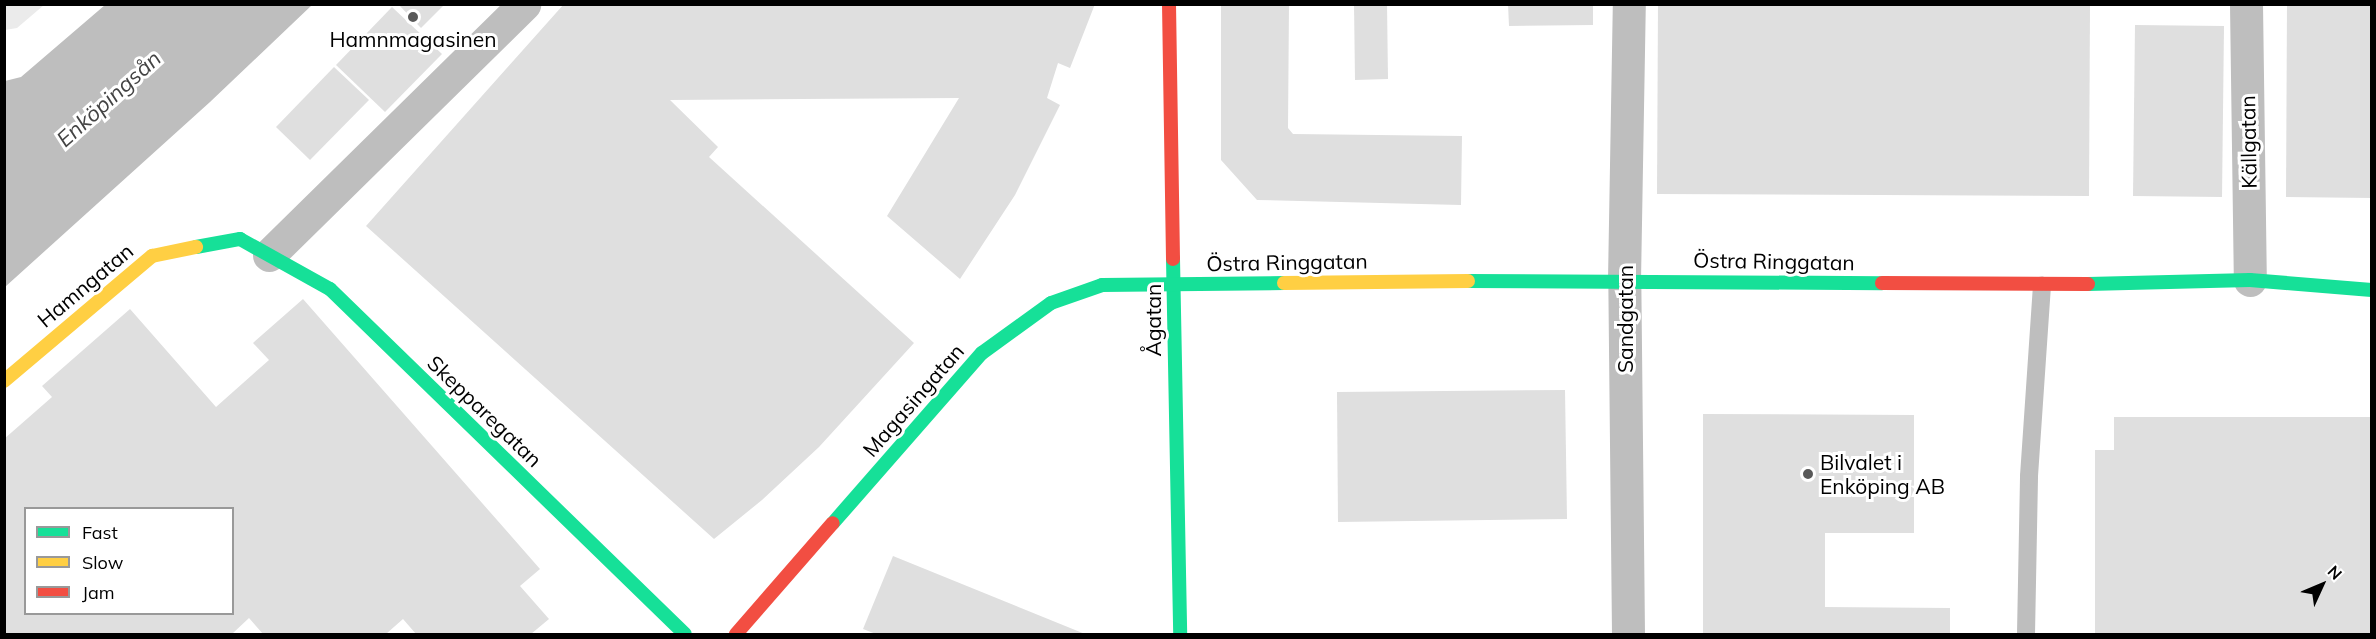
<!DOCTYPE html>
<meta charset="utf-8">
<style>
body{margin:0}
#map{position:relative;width:2376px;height:639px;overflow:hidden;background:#fff;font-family:Mulish,sans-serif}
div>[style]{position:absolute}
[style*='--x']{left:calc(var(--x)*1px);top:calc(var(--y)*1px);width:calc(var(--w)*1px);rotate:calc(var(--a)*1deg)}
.green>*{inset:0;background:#ebebeb}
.water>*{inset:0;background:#bebebe}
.building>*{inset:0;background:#dfdfdf}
.lane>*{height:18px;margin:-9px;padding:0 9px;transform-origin:9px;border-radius:9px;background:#bebebe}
.street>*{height:33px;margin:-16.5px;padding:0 16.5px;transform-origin:16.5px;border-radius:16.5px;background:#bebebe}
.fast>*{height:14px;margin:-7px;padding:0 7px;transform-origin:7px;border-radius:7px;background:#16e098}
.slow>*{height:14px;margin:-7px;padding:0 7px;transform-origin:7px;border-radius:7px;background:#ffcf43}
.jam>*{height:14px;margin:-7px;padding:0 7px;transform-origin:7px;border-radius:7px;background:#f24e42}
.dots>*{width:16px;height:16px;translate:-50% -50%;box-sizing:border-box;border:3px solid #fff;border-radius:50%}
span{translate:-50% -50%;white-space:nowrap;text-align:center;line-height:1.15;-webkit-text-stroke:6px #fff;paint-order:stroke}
.poi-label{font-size:21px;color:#000}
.left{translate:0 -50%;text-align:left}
.street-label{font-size:21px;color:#000}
.water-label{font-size:22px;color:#434343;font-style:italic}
.frame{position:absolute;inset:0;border:6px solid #000;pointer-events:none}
.legend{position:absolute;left:24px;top:507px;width:210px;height:108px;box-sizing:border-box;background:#fff;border:2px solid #999;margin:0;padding:8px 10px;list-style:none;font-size:18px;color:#000}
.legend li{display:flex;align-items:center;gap:12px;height:30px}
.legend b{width:30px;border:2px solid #999}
.north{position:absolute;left:2292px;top:555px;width:60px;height:60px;-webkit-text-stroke:4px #fff;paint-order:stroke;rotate:46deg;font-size:16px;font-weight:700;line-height:24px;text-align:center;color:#000}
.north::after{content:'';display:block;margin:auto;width:21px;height:27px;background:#000;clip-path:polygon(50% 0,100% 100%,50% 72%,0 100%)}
</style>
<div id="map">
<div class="green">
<i style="clip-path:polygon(5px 4px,44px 4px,44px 5px,17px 28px,5px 30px)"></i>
</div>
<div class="water">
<i style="clip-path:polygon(105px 5px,312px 5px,210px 102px,5px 287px,5px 81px,21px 77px)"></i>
</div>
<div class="building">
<i style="clip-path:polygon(398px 4px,445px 4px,421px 28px)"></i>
<i style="clip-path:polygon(564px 4px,1095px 4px,1070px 68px,1058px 63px,1047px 98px,1060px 105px,1015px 195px,960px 279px,887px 216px,959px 98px,670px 100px,718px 147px,709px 157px,914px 343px,819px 447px,762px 500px,714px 539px,366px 226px)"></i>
<i style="clip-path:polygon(1221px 4px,1289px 4px,1288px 128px,1293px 134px,1462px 136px,1461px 205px,1257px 200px,1221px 160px)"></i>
<i style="clip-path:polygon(1354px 4px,1387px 4px,1388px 79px,1355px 80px)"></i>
<i style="clip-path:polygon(1508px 4px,1593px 4px,1593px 25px,1509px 26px)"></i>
<i style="clip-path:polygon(1658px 4px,2090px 4px,2089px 196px,1657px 194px)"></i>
<i style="clip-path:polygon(2287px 4px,2372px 4px,2372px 198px,2286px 197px)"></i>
<i style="clip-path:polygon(392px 7px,442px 54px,385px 112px,336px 65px)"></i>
<i style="clip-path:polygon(2135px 25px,2224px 26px,2222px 197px,2133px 196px)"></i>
<i style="clip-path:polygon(334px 67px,369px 100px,310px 160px,276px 127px)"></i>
<i style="clip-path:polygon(evenodd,303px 299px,540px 569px,520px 586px,549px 619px,531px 634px,416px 634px,403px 619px,386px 634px,263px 634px,249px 618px,232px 634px,4px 634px,4px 439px,52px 397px,42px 386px,130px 309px,216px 407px,269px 360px,253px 343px,303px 299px,26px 508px,232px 508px,232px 614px,26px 614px,26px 508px)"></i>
<i style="clip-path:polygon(1565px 390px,1567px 519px,1338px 522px,1337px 392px)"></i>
<i style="clip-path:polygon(1703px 414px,1914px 415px,1914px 533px,1825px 533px,1825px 607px,1950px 608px,1950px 634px,1703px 634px)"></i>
<i style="clip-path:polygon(2114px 417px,2372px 417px,2372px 634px,2095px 634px,2095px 450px,2114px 450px)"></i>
<i style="clip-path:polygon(893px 556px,1085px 634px,876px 634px,863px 629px)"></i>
</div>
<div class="lane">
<i style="--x:2026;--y:634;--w:158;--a:-88.9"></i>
<i style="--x:2029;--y:476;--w:191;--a:-86.1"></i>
</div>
<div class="street">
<i style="--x:2246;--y:4;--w:276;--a:89.2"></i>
<i style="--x:269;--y:255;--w:358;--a:-44.5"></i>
<i style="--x:1628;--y:634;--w:354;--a:-90.6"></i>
<i style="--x:1624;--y:280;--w:276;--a:-89"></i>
</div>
<div class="fast">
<i style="--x:196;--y:247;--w:45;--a:-10.3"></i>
<i style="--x:240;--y:239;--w:103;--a:29.1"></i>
<i style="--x:330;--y:289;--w:495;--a:44.2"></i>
<i style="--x:1173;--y:259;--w:375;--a:88.9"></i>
<i style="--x:1468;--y:281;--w:414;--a:0.3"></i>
<i style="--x:2088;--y:284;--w:162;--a:-1.4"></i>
<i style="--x:2250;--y:280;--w:122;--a:4.7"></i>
<i style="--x:833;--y:523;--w:226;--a:-48.8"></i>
<i style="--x:982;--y:353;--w:85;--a:-35.9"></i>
<i style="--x:1051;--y:303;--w:54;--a:-19.4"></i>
<i style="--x:1102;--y:285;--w:182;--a:-0.6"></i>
</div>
<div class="slow">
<i style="--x:1284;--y:283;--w:184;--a:-0.6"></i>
<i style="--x:4;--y:381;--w:194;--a:-40.2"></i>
<i style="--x:152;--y:256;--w:45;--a:-11.6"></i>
</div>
<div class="jam">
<i style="--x:1169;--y:4;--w:255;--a:89.1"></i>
<i style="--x:1882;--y:283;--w:206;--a:0.3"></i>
<i style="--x:736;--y:634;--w:147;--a:-48.9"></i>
</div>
<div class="dots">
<i style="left:413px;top:17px;background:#595959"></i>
<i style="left:1808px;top:474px;background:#595959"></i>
</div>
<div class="poi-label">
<span style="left:413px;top:39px">Hamnmagasinen</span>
<span class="left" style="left:1820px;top:474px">Bilvalet i<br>Enköping AB</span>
</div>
<div class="street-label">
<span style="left:2248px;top:142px;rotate:-91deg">Källgatan</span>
<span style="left:1774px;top:261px;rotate:1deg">Östra Ringgatan</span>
<span style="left:1287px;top:262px;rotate:-1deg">Östra Ringgatan</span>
<span style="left:85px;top:285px;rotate:-40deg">Hamngatan</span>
<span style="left:1625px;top:319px;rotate:-90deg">Sandgatan</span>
<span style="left:1153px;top:320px;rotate:-90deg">Ågatan</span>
<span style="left:913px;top:400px;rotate:-49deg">Magasingatan</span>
<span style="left:485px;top:411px;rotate:44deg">Skepparegatan</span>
</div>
<div class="water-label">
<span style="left:109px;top:99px;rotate:-42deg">Enköpingsån</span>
</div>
<div class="frame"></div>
<ul class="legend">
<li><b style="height:8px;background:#16e098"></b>Fast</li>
<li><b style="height:8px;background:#ffcf43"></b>Slow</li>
<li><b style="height:8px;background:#f24e42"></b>Jam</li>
</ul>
<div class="north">N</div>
</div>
